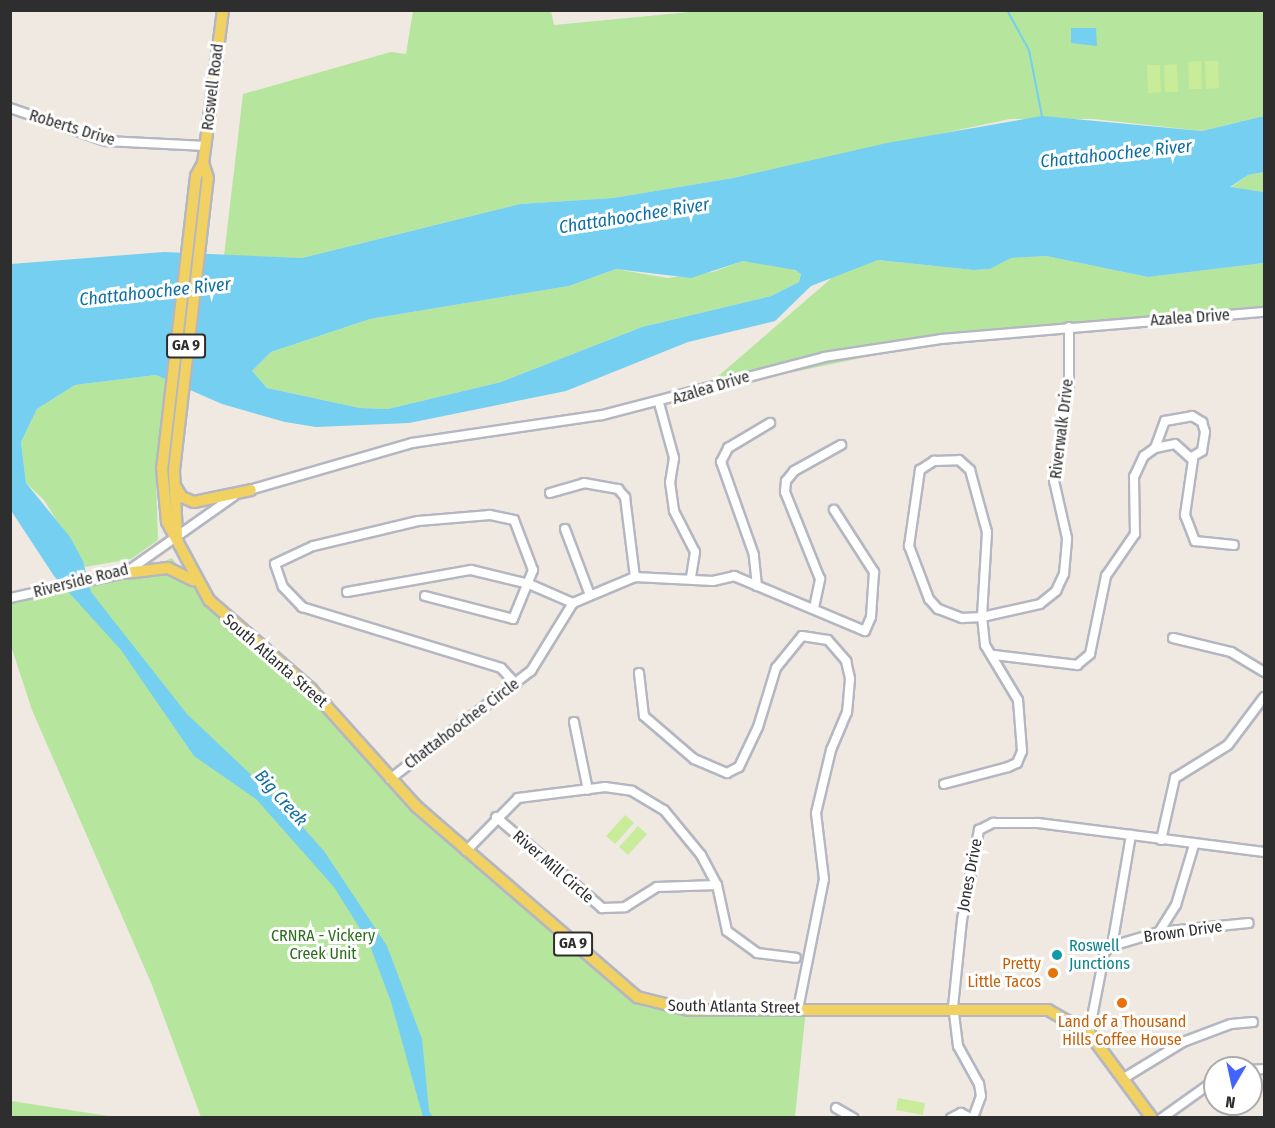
<!DOCTYPE html>
<style>
body{margin:0}
#map{position:relative;width:1275px;height:1128px;overflow:hidden;background:#efe9e1;font-family:"Fira Sans Condensed",sans-serif}
div>[style]{position:absolute}
[style*='--x']{left:calc(var(--x)*1px);top:calc(var(--y)*1px);width:calc(var(--w)*1px);rotate:calc(var(--a)*1deg)}
.green>*{inset:0;background:#b6e59e}
.pitch>*{inset:0;background:#c9ec9a}
.water>*{inset:0;background:#75cff0}
.stream>*{height:2px;margin:-1px;padding:0 1px;transform-origin:1px;border-radius:1px;background:#75cff0}
.roads{filter:drop-shadow(2px 0 #b4b7c1) drop-shadow(-2px 0 #b4b7c1) drop-shadow(0 2px #b4b7c1) drop-shadow(0 -2px #b4b7c1)}
.minor>*{height:8px;margin:-4px;padding:0 4px;transform-origin:4px;border-radius:4px;background:#fff}
.major>*{height:10px;margin:-5px;padding:0 5px;transform-origin:5px;border-radius:5px;background:#f2d163}
.dots>*{width:16px;height:16px;translate:-50% -50%;box-sizing:border-box;border:3px solid #fff;border-radius:50%}
span{translate:-50% -50%;white-space:nowrap;text-align:center;line-height:1.15;-webkit-text-stroke:6px #fff;paint-order:stroke}
.shield-label span{padding:2px 4px;background:#fff;border:2px solid;border-radius:4px;-webkit-text-stroke-width:0}
.shield-label{font-size:15px;color:#2e2e2e;font-weight:700}
.street-label{font-size:16px;color:#2e2e2e}
.park-label{font-size:16px;color:#2c6e1b}
.culture-label{font-size:16px;color:#0d838f}
.left{translate:0 -50%;text-align:left}
.food-label{font-size:16px;color:#c56008}
.right{translate:-100% -50%;text-align:right}
.water-label{font-size:18px;color:#0d6fa3;font-style:italic}
.frame{position:absolute;inset:0;border:12px solid #2e2e2e;pointer-events:none}
.north{position:absolute;left:1203px;top:1056px;width:60px;height:60px;box-sizing:border-box;background:#fff;border:2px solid #ababab;border-radius:50%;rotate:189deg;font-size:16px;font-weight:700;line-height:24px;text-align:center;color:#2e2e2e}
.north::after{content:'';display:block;margin:auto;width:21px;height:27px;background:#4264fb;clip-path:polygon(50% 0,100% 100%,50% 72%,0 100%)}
</style>
<div id="map">
<div class="green">
<i style="clip-path:polygon(711px 10px,1264px 11px,1264px 116px,1202px 131px,1093px 119px,1010px 119px,733px 178px,613px 198px,520px 204px,302px 258px,224px 256px,243px 94px,391px 52px,406px 54px,413px 11px,551px 11px,554px 25px)"></i>
<i style="clip-path:polygon(1264px 172px,1264px 192px,1230px 188px,1248px 175px)"></i>
<i style="clip-path:polygon(1046px 256px,1148px 277px,1264px 263px,1264px 316px,919px 346px,701px 391px,834px 276px,878px 260px,973px 270px,990px 269px,1010px 258px)"></i>
<i style="clip-path:polygon(743px 261px,781px 265px,801px 273px,799px 282px,771px 296px,642px 327px,501px 382px,388px 409px,360px 408px,267px 388px,252px 371px,271px 352px,370px 319px,569px 286px,616px 269px,667px 278px,713px 272px)"></i>
<i style="clip-path:polygon(156px 375px,166px 379px,156px 479px,158px 540px,131px 559px,85px 567px,44px 500px,26px 483px,21px 442px,37px 409px,75px 385px)"></i>
<i style="clip-path:polygon(172px 558px,198px 593px,633px 996px,675px 1007px,806px 1008px,795px 1117px,201px 1117px,152px 985px,32px 710px,11px 646px,10px 602px,117px 581px)"></i>
<i style="clip-path:polygon(11px 1101px,115px 1117px,11px 1117px)"></i>
</div>
<div class="pitch">
<i style="clip-path:polygon(1201px 61px,1202px 89px,1189px 89px,1188px 62px)"></i>
<i style="clip-path:polygon(1205px 61px,1218px 61px,1219px 88px,1206px 89px)"></i>
<i style="clip-path:polygon(1177px 64px,1178px 92px,1165px 92px,1164px 65px)"></i>
<i style="clip-path:polygon(1147px 65px,1160px 65px,1161px 92px,1148px 93px)"></i>
<i style="clip-path:polygon(625px 815px,634px 823px,615px 844px,606px 836px)"></i>
<i style="clip-path:polygon(638px 826px,647px 834px,628px 855px,619px 847px)"></i>
<i style="clip-path:polygon(898px 1098px,925px 1103px,923px 1115px,896px 1110px)"></i>
</div>
<div class="water">
<i style="clip-path:polygon(1071px 28px,1096px 28px,1097px 46px,1071px 43px)"></i>
<i style="clip-path:polygon(evenodd,1042px 116px,1202px 131px,1264px 116px,1264px 172px,1248px 175px,1230px 187px,1264px 192px,1264px 263px,1148px 277px,1046px 256px,1011px 258px,990px 269px,973px 270px,878px 260px,811px 286px,775px 321px,688px 342px,566px 391px,409px 423px,316px 427px,285px 422px,222px 404px,156px 375px,75px 385px,37px 409px,21px 442px,26px 483px,70px 537px,83px 561px,91px 592px,187px 714px,283px 805px,324px 851px,387px 946px,422px 1039px,429px 1111px,433px 1117px,423px 1117px,391px 1002px,369px 943px,334px 887px,256px 799px,194px 756px,121px 650px,54px 576px,12px 512px,11px 264px,164px 252px,302px 258px,520px 204px,613px 198px,733px 178px,887px 143px,1042px 116px,743px 261px,795px 270px,801px 274px,799px 282px,771px 296px,642px 327px,501px 382px,388px 409px,360px 408px,267px 388px,252px 371px,271px 352px,370px 319px,569px 286px,616px 269px,691px 278px,743px 261px)"></i>
</div>
<div class="stream">
<i style="--x:1008;--y:12;--w:43;--a:61.1"></i>
<i style="--x:1029;--y:50;--w:67;--a:78.9"></i>
</div>
<div class="roads">
<div class="minor">
<i style="--x:10;--y:108;--w:102;--a:19"></i>
<i style="--x:106;--y:141;--w:100;--a:2.9"></i>
<i style="--x:659;--y:403;--w:57;--a:74.7"></i>
<i style="--x:674;--y:458;--w:24;--a:99"></i>
<i style="--x:670;--y:482;--w:29;--a:82"></i>
<i style="--x:674;--y:511;--w:46;--a:62.9"></i>
<i style="--x:695;--y:552;--w:25;--a:99"></i>
<i style="--x:1155;--y:448;--w:29;--a:-70"></i>
<i style="--x:1165;--y:421;--w:27;--a:-10"></i>
<i style="--x:1192;--y:416;--w:12;--a:31"></i>
<i style="--x:1202;--y:422;--w:10;--a:73"></i>
<i style="--x:1205;--y:432;--w:19;--a:99"></i>
<i style="--x:1202;--y:451;--w:12;--a:149"></i>
<i style="--x:959;--y:460;--w:15;--a:42"></i>
<i style="--x:970;--y:470;--w:64;--a:74.7"></i>
<i style="--x:987;--y:532;--w:85;--a:93.4"></i>
<i style="--x:982;--y:617;--w:20;--a:177"></i>
<i style="--x:962;--y:618;--w:26;--a:-159"></i>
<i style="--x:938;--y:609;--w:13;--a:-132"></i>
<i style="--x:929;--y:599;--w:57;--a:-110.7"></i>
<i style="--x:909;--y:546;--w:77;--a:-81.8"></i>
<i style="--x:920;--y:470;--w:17;--a:-33"></i>
<i style="--x:934;--y:461;--w:25;--a:-2"></i>
<i style="--x:246;--y:491;--w:173;--a:-16.1"></i>
<i style="--x:412;--y:443;--w:192;--a:-8.4"></i>
<i style="--x:602;--y:415;--w:229;--a:-14.6"></i>
<i style="--x:824;--y:357;--w:118;--a:-8.7"></i>
<i style="--x:941;--y:339;--w:324;--a:-4.8"></i>
<i style="--x:550;--y:493;--w:35;--a:-16"></i>
<i style="--x:584;--y:483;--w:35;--a:10"></i>
<i style="--x:618;--y:489;--w:11;--a:49"></i>
<i style="--x:625;--y:497;--w:81;--a:82.9"></i>
<i style="--x:565;--y:529;--w:71;--a:69.3"></i>
<i style="--x:757;--y:586;--w:31;--a:-96"></i>
<i style="--x:754;--y:555;--w:99;--a:-109.5"></i>
<i style="--x:721;--y:462;--w:16;--a:-63"></i>
<i style="--x:728;--y:448;--w:49;--a:-30.8"></i>
<i style="--x:347;--y:592;--w:126;--a:-10.1"></i>
<i style="--x:471;--y:570;--w:60;--a:13.6"></i>
<i style="--x:529;--y:584;--w:48;--a:23.4"></i>
<i style="--x:425;--y:596;--w:91;--a:14.6"></i>
<i style="--x:513;--y:619;--w:53;--a:-67.8"></i>
<i style="--x:533;--y:570;--w:53;--a:-110.8"></i>
<i style="--x:514;--y:520;--w:25;--a:-168"></i>
<i style="--x:490;--y:515;--w:72;--a:175.2"></i>
<i style="--x:418;--y:521;--w:108;--a:166.6"></i>
<i style="--x:313;--y:546;--w:42;--a:154.7"></i>
<i style="--x:275;--y:564;--w:24;--a:71"></i>
<i style="--x:283;--y:587;--w:28;--a:46"></i>
<i style="--x:302;--y:607;--w:208;--a:17"></i>
<i style="--x:501;--y:668;--w:22;--a:47"></i>
<i style="--x:10;--y:598;--w:118;--a:-12.3"></i>
<i style="--x:125;--y:573;--w:133;--a:-35.2"></i>
<i style="--x:814;--y:608;--w:30;--a:-78"></i>
<i style="--x:820;--y:579;--w:94;--a:-111.9"></i>
<i style="--x:785;--y:492;--w:11;--a:-85"></i>
<i style="--x:786;--y:481;--w:13;--a:-51"></i>
<i style="--x:794;--y:471;--w:54;--a:-29"></i>
<i style="--x:1173;--y:638;--w:60;--a:13.6"></i>
<i style="--x:1231;--y:652;--w:39;--a:31"></i>
<i style="--x:994;--y:655;--w:84;--a:6.9"></i>
<i style="--x:1077;--y:665;--w:17;--a:-40"></i>
<i style="--x:1090;--y:654;--w:80;--a:-78.4"></i>
<i style="--x:1106;--y:576;--w:51;--a:-55.4"></i>
<i style="--x:1135;--y:534;--w:57;--a:-91"></i>
<i style="--x:1134;--y:477;--w:23;--a:-65"></i>
<i style="--x:1144;--y:456;--w:14;--a:-36"></i>
<i style="--x:1155;--y:448;--w:20;--a:-11"></i>
<i style="--x:1175;--y:444;--w:24;--a:42"></i>
<i style="--x:1193;--y:460;--w:56;--a:98.3"></i>
<i style="--x:1185;--y:515;--w:28;--a:69"></i>
<i style="--x:1195;--y:541;--w:39;--a:6"></i>
<i style="--x:639;--y:673;--w:43;--a:83.4"></i>
<i style="--x:644;--y:716;--w:66;--a:40.7"></i>
<i style="--x:694;--y:759;--w:36;--a:23"></i>
<i style="--x:727;--y:773;--w:13;--a:-27"></i>
<i style="--x:739;--y:767;--w:44;--a:-64.6"></i>
<i style="--x:758;--y:727;--w:62;--a:-73"></i>
<i style="--x:776;--y:668;--w:41;--a:-50.9"></i>
<i style="--x:802;--y:636;--w:26;--a:9"></i>
<i style="--x:828;--y:640;--w:28;--a:49"></i>
<i style="--x:846;--y:661;--w:18;--a:77"></i>
<i style="--x:850;--y:679;--w:33;--a:95"></i>
<i style="--x:847;--y:712;--w:41;--a:112.8"></i>
<i style="--x:831;--y:750;--w:65;--a:103.4"></i>
<i style="--x:816;--y:813;--w:66;--a:83.1"></i>
<i style="--x:824;--y:879;--w:133;--a:101.3"></i>
<i style="--x:574;--y:722;--w:69;--a:78.4"></i>
<i style="--x:390;--y:779;--w:178;--a:-37.5"></i>
<i style="--x:531;--y:671;--w:80;--a:-58.3"></i>
<i style="--x:573;--y:603;--w:67;--a:-22.8"></i>
<i style="--x:635;--y:577;--w:78;--a:2.9"></i>
<i style="--x:713;--y:581;--w:22;--a:-13"></i>
<i style="--x:734;--y:576;--w:142;--a:22.8"></i>
<i style="--x:865;--y:631;--w:15;--a:-67"></i>
<i style="--x:871;--y:617;--w:45;--a:-86.2"></i>
<i style="--x:874;--y:572;--w:74;--a:-122.8"></i>
<i style="--x:944;--y:784;--w:66;--a:-14.9"></i>
<i style="--x:1008;--y:767;--w:10;--a:-24"></i>
<i style="--x:1017;--y:763;--w:13;--a:-67"></i>
<i style="--x:1022;--y:751;--w:51;--a:-94.5"></i>
<i style="--x:1018;--y:700;--w:64;--a:-121"></i>
<i style="--x:985;--y:645;--w:28;--a:-96"></i>
<i style="--x:982;--y:617;--w:59;--a:-12.6"></i>
<i style="--x:1040;--y:604;--w:21;--a:-39"></i>
<i style="--x:1056;--y:591;--w:19;--a:-65"></i>
<i style="--x:1064;--y:574;--w:36;--a:-85"></i>
<i style="--x:1067;--y:538;--w:58;--a:-102.8"></i>
<i style="--x:1054;--y:481;--w:98;--a:-81.2"></i>
<i style="--x:1069;--y:384;--w:57;--a:-90"></i>
<i style="--x:496;--y:817;--w:140;--a:40.6"></i>
<i style="--x:602;--y:908;--w:23;--a:-2"></i>
<i style="--x:625;--y:907;--w:38;--a:-32"></i>
<i style="--x:657;--y:887;--w:60;--a:-1.9"></i>
<i style="--x:1161;--y:840;--w:64;--a:-77.3"></i>
<i style="--x:1175;--y:778;--w:62;--a:-31.9"></i>
<i style="--x:1228;--y:745;--w:60;--a:-53.1"></i>
<i style="--x:466;--y:851;--w:74;--a:-45.5"></i>
<i style="--x:518;--y:798;--w:88;--a:-7.2"></i>
<i style="--x:605;--y:787;--w:27;--a:8"></i>
<i style="--x:632;--y:791;--w:37;--a:31"></i>
<i style="--x:664;--y:810;--w:58;--a:50.6"></i>
<i style="--x:701;--y:855;--w:34;--a:62"></i>
<i style="--x:717;--y:885;--w:47;--a:77.7"></i>
<i style="--x:727;--y:931;--w:37;--a:36"></i>
<i style="--x:757;--y:953;--w:39;--a:7"></i>
<i style="--x:1159;--y:932;--w:32;--a:-58"></i>
<i style="--x:1176;--y:905;--w:63;--a:-73.3"></i>
<i style="--x:1112;--y:946;--w:113;--a:-80.3"></i>
<i style="--x:1089;--y:1033;--w:84;--a:-79"></i>
<i style="--x:1105;--y:951;--w:9;--a:-36"></i>
<i style="--x:1112;--y:946;--w:49;--a:-16.6"></i>
<i style="--x:1159;--y:932;--w:90;--a:-5.7"></i>
<i style="--x:1251;--y:1070;--w:13;--a:-4"></i>
<i style="--x:1124;--y:1078;--w:69;--a:-31.4"></i>
<i style="--x:1183;--y:1042;--w:51;--a:-20.6"></i>
<i style="--x:1231;--y:1024;--w:22;--a:-5"></i>
<i style="--x:836;--y:1108;--w:20;--a:30"></i>
<i style="--x:951;--y:1118;--w:11;--a:-27"></i>
<i style="--x:961;--y:1113;--w:11;--a:27"></i>
<i style="--x:973;--y:1118;--w:23;--a:-70"></i>
<i style="--x:981;--y:1096;--w:12;--a:-99"></i>
<i style="--x:979;--y:1084;--w:43;--a:-118.9"></i>
<i style="--x:958;--y:1046;--w:39;--a:-97"></i>
<i style="--x:953;--y:1007;--w:87;--a:-84.1"></i>
<i style="--x:962;--y:920;--w:92;--a:-79.3"></i>
<i style="--x:979;--y:830;--w:16;--a:-27"></i>
<i style="--x:993;--y:823;--w:45;--a:0"></i>
<i style="--x:1038;--y:823;--w:228;--a:7.3"></i>
<i style="--x:1162;--y:1118;--w:65;--a:-35.6"></i>
</div>
<div class="major">
<i style="--x:223;--y:10;--w:154;--a:97.4"></i>
<i style="--x:203;--y:163;--w:15;--a:118"></i>
<i style="--x:196;--y:176;--w:294;--a:96.6"></i>
<i style="--x:162;--y:468;--w:54;--a:84.7"></i>
<i style="--x:167;--y:522;--w:89;--a:61.7"></i>
<i style="--x:209;--y:600;--w:135;--a:41.1"></i>
<i style="--x:311;--y:689;--w:159;--a:48.1"></i>
<i style="--x:417;--y:807;--w:291;--a:40.8"></i>
<i style="--x:637;--y:997;--w:54;--a:14"></i>
<i style="--x:689;--y:1010;--w:359;--a:0"></i>
<i style="--x:1048;--y:1010;--w:47;--a:29.3"></i>
<i style="--x:1089;--y:1033;--w:106;--a:53.5"></i>
<i style="--x:175;--y:486;--w:13;--a:58"></i>
<i style="--x:182;--y:497;--w:13;--a:23"></i>
<i style="--x:194;--y:502;--w:58;--a:-11.9"></i>
<i style="--x:177;--y:537;--w:67;--a:-92.6"></i>
<i style="--x:174;--y:470;--w:294;--a:-83.4"></i>
<i style="--x:208;--y:178;--w:16;--a:-108"></i>
<i style="--x:125;--y:573;--w:43;--a:-6.6"></i>
<i style="--x:168;--y:568;--w:28;--a:26"></i>
</div>
</div>
<div class="dots">
<i style="left:1057px;top:955px;background:#0f9aa8"></i>
<i style="left:1053px;top:973px;background:#e8710a"></i>
<i style="left:1122px;top:1003px;background:#e8710a"></i>
</div>
<div class="shield-label">
<span style="left:186px;top:346px">GA 9</span>
<span style="left:573px;top:944px">GA 9</span>
</div>
<div class="street-label">
<span style="left:213px;top:87px;rotate:-83deg">Roswell Road</span>
<span style="left:72px;top:128px;rotate:17deg">Roberts Drive</span>
<span style="left:1190px;top:318px;rotate:-4deg">Azalea Drive</span>
<span style="left:711px;top:388px;rotate:-17deg">Azalea Drive</span>
<span style="left:1062px;top:429px;rotate:-83deg">Riverwalk Drive</span>
<span style="left:81px;top:581px;rotate:-14deg">Riverside Road</span>
<span style="left:275px;top:661px;rotate:41deg">South Atlanta Street</span>
<span style="left:462px;top:724px;rotate:-37deg">Chattahoochee Circle</span>
<span style="left:553px;top:867px;rotate:41deg">River Mill Circle</span>
<span style="left:970px;top:875px;rotate:-79deg">Jones Drive</span>
<span style="left:1183px;top:932px;rotate:-8deg">Brown Drive</span>
<span style="left:734px;top:1007px;rotate:1deg">South Atlanta Street</span>
</div>
<div class="park-label">
<span style="left:323px;top:945px">CRNRA - Vickery<br>Creek Unit</span>
</div>
<div class="culture-label">
<span class="left" style="left:1069px;top:955px">Roswell<br>Junctions</span>
</div>
<div class="food-label">
<span class="right" style="left:1041px;top:973px">Pretty<br>Little Tacos</span>
<span style="left:1122px;top:1031px">Land of a Thousand<br>Hills Coffee House</span>
</div>
<div class="water-label">
<span style="left:1116px;top:154px;rotate:-6deg">Chattahoochee River</span>
<span style="left:634px;top:216px;rotate:-9deg">Chattahoochee River</span>
<span style="left:155px;top:292px;rotate:-6deg">Chattahoochee River</span>
<span style="left:281px;top:798px;rotate:48deg">Big Creek</span>
</div>
<div class="frame"></div>
<div class="north">N</div>
</div>
